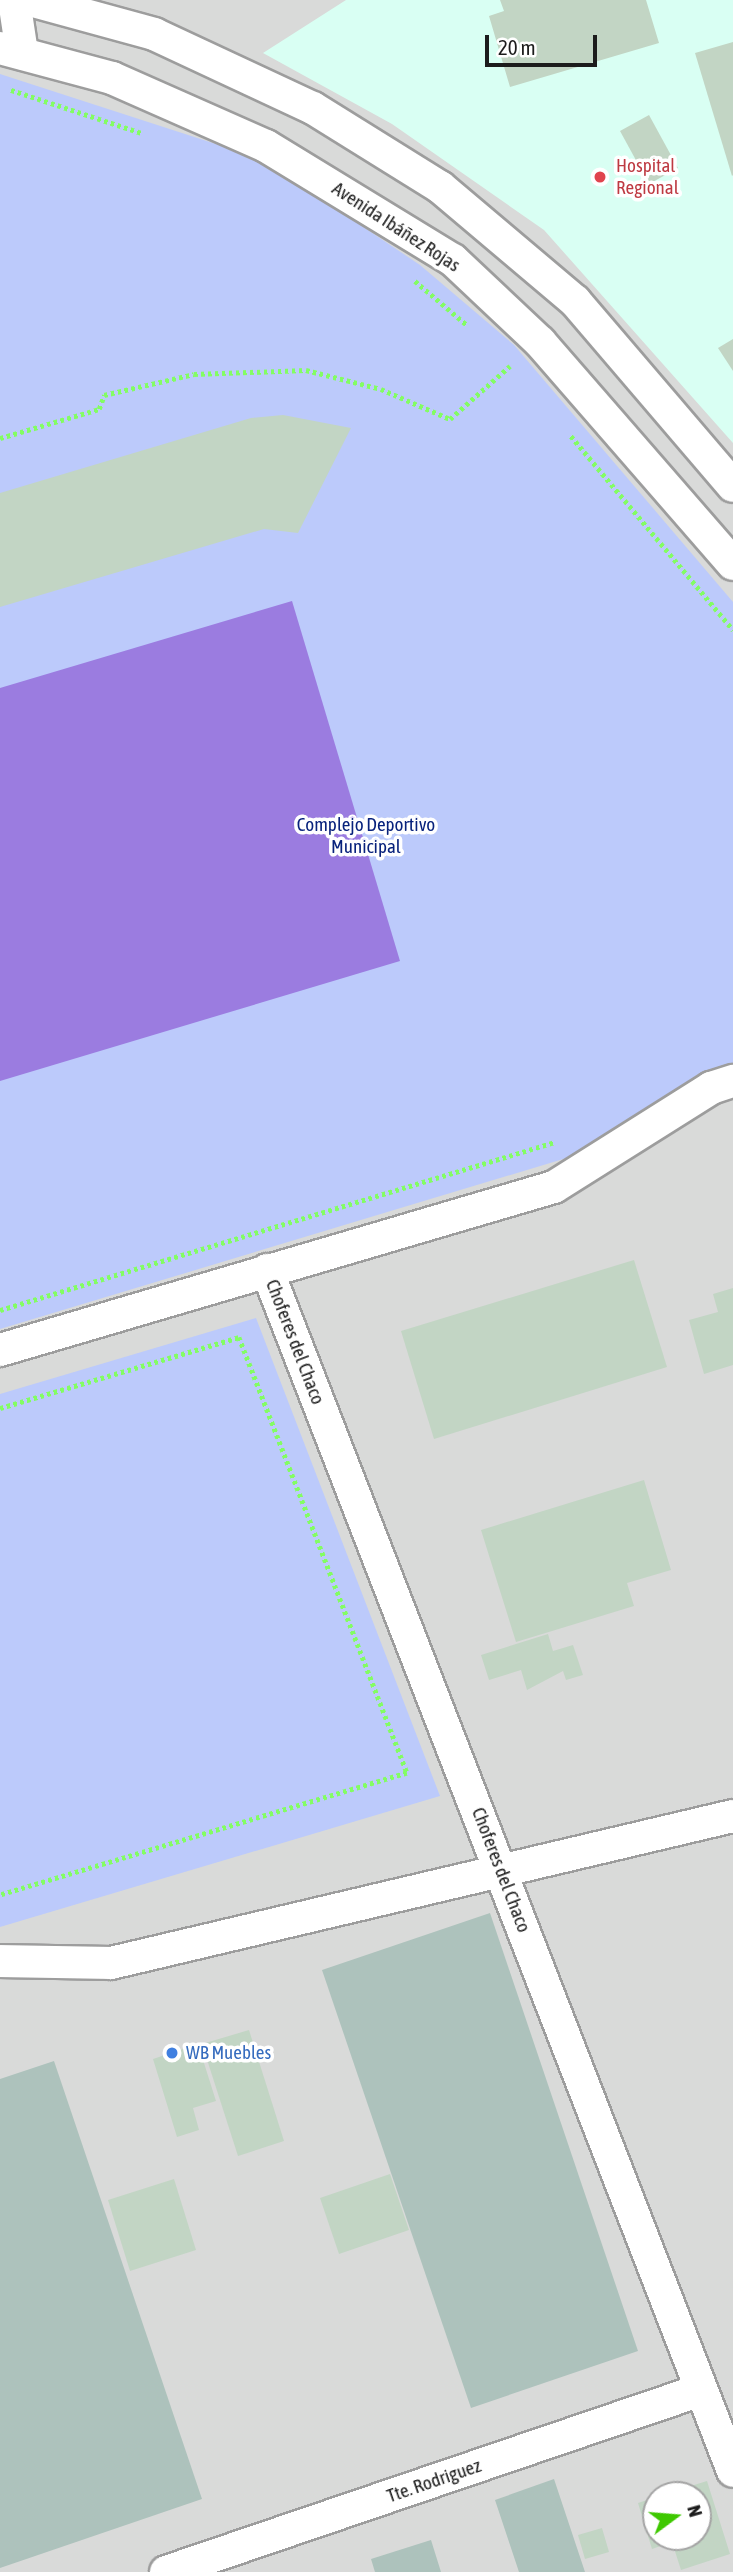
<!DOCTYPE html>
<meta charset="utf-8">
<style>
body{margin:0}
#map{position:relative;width:733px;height:2572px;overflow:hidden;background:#e1eee6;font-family:"Asap Condensed",sans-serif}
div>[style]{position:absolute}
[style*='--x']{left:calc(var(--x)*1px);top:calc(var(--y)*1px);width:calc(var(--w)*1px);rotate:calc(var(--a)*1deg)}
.residential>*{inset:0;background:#d9dad9}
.education>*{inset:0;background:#d9fff3}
.construction>*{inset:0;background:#adc2bc}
.park>*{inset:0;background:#bccafb}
.pitch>*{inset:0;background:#9b7ce0}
.building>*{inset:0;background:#c2d5c4}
.path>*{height:4.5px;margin-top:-2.25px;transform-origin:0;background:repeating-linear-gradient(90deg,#83fd63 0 3.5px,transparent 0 7px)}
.roads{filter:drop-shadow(2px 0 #9d9d9d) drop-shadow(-2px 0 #9d9d9d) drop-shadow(0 2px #9d9d9d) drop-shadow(0 -2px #9d9d9d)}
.street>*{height:32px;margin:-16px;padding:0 16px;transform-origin:16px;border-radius:16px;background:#fff}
.dots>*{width:19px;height:19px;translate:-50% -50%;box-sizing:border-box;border:4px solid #fff;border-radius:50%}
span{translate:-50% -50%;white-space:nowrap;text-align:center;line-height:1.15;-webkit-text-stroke:7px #fff;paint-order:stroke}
.health-label{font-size:19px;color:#be3a42}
.left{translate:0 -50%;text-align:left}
.street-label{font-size:19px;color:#1c1c1c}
.park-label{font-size:19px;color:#08227c}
.shop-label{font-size:19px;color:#366cbe}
.north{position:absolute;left:642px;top:2481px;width:70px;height:70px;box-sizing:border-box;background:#fff;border:2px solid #a4a4a4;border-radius:50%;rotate:74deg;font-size:19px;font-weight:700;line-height:28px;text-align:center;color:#1c1c1c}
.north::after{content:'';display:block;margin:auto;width:24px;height:32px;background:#3ec800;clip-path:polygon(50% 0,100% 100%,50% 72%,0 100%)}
.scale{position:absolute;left:485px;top:35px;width:112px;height:32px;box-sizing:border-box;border:4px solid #1c1c1c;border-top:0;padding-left:9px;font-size:21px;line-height:24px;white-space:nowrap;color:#1c1c1c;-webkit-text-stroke:5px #fff;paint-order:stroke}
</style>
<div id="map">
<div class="residential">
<i style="clip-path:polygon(evenodd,0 0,733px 0,733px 2572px,0 2572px,0 0,656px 2495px,698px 2495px,698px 2537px,656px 2537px,656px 2495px)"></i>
</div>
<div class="education">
<i style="clip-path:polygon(346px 0,733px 0,733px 443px,544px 230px,392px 124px,263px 53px)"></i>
</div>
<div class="construction">
<i style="clip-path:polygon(490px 1913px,638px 2351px,471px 2408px,322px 1970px)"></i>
<i style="clip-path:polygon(54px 2061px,202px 2499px,0 2568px,0 2079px)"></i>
<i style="clip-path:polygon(554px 2479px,585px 2572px,519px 2572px,495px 2500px)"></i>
<i style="clip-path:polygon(431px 2540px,441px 2572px,375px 2572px,371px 2559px)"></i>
</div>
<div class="park">
<i style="clip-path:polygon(0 74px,262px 159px,420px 265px,514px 345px,733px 602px,733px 1069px,603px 1147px,0 1329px)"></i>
<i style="clip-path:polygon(256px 1318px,440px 1796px,0 1927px,0 1394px)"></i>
</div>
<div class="pitch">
<i style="clip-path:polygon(292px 601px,400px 961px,0 1081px,0 688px)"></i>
</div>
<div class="building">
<i style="clip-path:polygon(500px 0,646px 0,659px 43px,510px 87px,489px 16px,504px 11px)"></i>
<i style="clip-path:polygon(733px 42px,733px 175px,732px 176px,695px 53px)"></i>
<i style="clip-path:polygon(649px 115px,678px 168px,649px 184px,620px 131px)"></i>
<i style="clip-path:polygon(733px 339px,733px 371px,718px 348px)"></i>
<i style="clip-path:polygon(283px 415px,351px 428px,298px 533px,264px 529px,0 607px,0 493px,251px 418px)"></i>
<i style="clip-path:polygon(634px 1260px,667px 1367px,434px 1439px,401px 1331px)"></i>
<i style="clip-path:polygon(733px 1288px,733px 1365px,704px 1374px,689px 1320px,718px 1312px,713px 1294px)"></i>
<i style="clip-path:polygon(644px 1480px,671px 1570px,627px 1583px,634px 1606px,516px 1642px,481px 1530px)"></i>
<i style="clip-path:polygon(548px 1634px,553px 1651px,573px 1645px,583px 1675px,566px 1680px,563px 1671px,527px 1690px,521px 1670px,489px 1680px,481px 1655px)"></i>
<i style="clip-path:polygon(249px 2030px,284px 2141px,238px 2156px,202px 2044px)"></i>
<i style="clip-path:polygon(198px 2044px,216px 2101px,193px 2108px,199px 2130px,177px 2137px,153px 2059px)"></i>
<i style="clip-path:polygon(390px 2174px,409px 2230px,339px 2254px,320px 2198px)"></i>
<i style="clip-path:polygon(174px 2179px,196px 2250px,130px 2271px,108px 2200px)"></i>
<i style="clip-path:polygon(707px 2481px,730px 2554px,681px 2570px,672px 2542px,652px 2549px,638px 2503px,656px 2497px,656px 2537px,698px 2537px,698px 2495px,665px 2494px)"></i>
<i style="clip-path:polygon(602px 2528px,609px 2552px,585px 2559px,578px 2535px)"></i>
</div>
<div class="path">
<i style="--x:11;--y:90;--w:138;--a:18.2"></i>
<i style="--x:415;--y:281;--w:68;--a:40.2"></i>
<i style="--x:571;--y:436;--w:253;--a:50.1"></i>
<i style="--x:0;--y:438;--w:103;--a:-16.3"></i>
<i style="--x:99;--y:409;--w:15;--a:-70"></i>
<i style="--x:104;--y:395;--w:92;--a:-13.1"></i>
<i style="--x:194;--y:374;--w:112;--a:-2"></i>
<i style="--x:306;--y:370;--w:77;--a:14.2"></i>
<i style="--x:381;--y:389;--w:75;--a:23.5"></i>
<i style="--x:450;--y:419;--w:80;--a:-41.5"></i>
<i style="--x:0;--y:1310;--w:580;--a:-16.84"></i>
<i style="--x:0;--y:1408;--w:249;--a:-16.5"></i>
<i style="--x:239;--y:1337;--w:467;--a:68.9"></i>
<i style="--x:407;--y:1773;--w:425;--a:163.3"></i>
</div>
<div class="roads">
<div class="street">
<i style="--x:14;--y:0;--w:54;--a:81.4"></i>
<i style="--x:30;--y:0;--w:129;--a:15.3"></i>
<i style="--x:154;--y:34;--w:175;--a:25"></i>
<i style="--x:313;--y:108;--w:150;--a:31.9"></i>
<i style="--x:440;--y:187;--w:177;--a:40.2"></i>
<i style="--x:575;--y:301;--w:243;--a:49.5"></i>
<i style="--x:0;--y:48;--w:116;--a:15"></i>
<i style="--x:112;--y:78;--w:168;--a:23.8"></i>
<i style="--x:266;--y:146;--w:219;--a:31.4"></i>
<i style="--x:453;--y:260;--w:120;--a:43.3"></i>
<i style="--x:540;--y:342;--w:294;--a:49"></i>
<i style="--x:267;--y:1270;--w:1288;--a:68.79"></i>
<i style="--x:0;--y:1350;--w:577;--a:-16.4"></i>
<i style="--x:554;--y:1187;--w:186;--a:-32.2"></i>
<i style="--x:711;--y:1088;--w:23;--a:-18"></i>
<i style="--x:0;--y:1961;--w:111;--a:1"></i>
<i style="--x:111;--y:1963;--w:639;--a:-13.3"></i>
<i style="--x:166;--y:2572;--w:565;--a:-18.79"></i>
</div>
</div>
<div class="dots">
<i style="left:600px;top:177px;background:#e0444e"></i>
<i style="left:172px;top:2053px;background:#3f7fe0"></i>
</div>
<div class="health-label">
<span class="left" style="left:616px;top:177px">Hospital<br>Regional</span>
</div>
<div class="street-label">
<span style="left:396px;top:227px;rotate:33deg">Avenida Ibáñez Rojas</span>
<span style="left:295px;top:1342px;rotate:69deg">Choferes del Chaco</span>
<span style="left:501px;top:1870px;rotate:69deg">Choferes del Chaco</span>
<span style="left:434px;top:2481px;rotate:-19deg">Tte. Rodriguez</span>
</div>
<div class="park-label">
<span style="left:366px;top:836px">Complejo Deportivo<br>Municipal</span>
</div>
<div class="shop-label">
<span class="left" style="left:186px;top:2053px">WB Muebles</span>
</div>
<div class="north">N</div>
<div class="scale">20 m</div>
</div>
